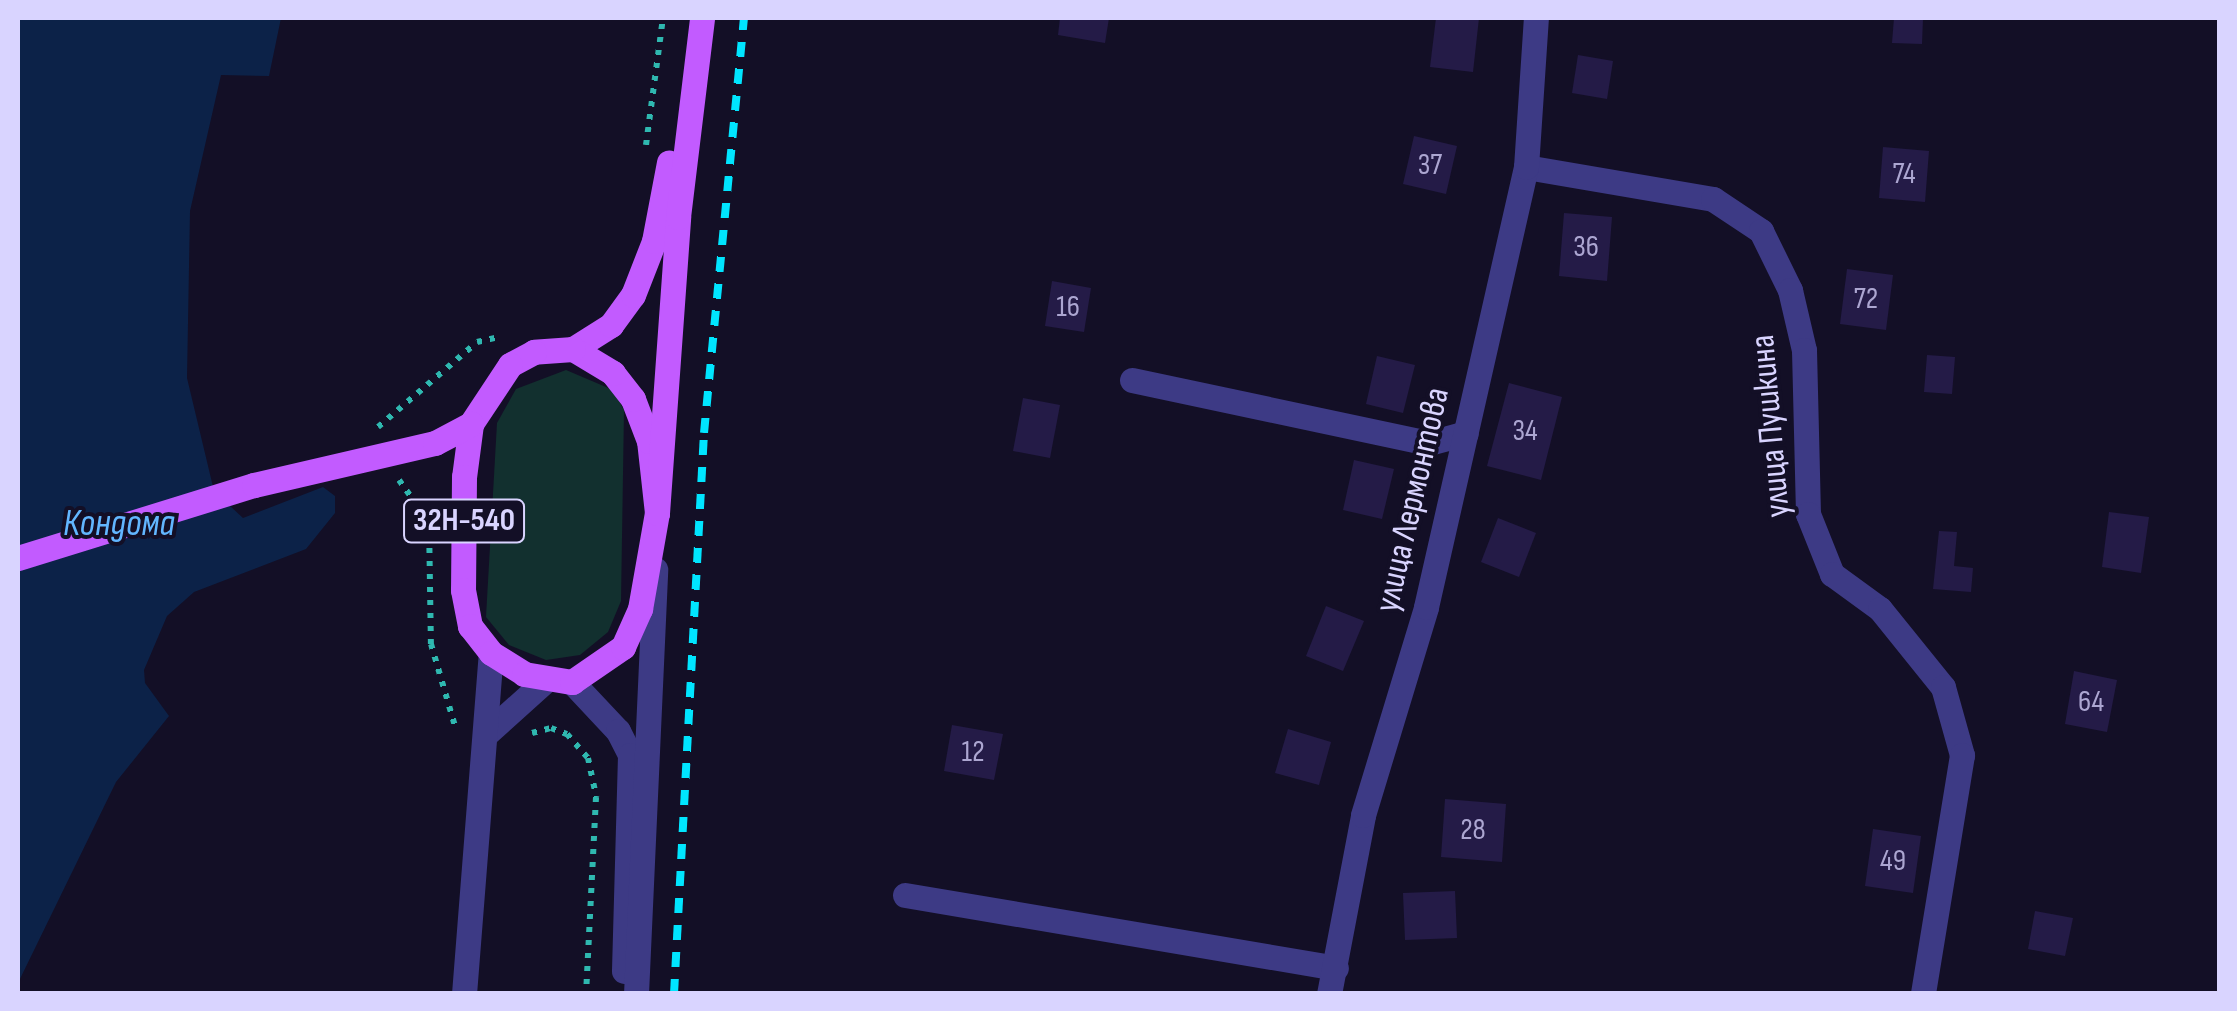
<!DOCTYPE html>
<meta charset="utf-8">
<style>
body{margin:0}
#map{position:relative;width:2237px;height:1011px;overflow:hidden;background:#130f26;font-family:"Sofia Sans Condensed",sans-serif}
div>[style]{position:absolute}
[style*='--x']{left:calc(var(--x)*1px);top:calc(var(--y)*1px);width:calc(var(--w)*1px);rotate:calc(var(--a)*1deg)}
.green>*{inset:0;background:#12302f}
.water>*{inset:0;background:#0c2248}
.building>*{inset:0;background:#241b47}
.path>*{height:6px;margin-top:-3px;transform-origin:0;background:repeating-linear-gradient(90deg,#2fb8b0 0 5px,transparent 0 13px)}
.minor>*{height:25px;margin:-12.5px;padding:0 12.5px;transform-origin:12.5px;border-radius:12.5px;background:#3d3a85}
.major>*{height:25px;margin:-12.5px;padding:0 12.5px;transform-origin:12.5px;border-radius:12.5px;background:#c25bff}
.rail>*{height:8px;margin-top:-4px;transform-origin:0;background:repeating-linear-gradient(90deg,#00e5ff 0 15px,transparent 0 27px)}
span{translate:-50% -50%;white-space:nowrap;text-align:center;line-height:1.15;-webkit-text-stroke:8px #130f26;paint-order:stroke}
.number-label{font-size:30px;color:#aca6d1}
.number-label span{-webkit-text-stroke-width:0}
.shield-label span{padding:2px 8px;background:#130f26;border:2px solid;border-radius:8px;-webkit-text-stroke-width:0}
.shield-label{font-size:32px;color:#d9d4ff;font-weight:700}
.street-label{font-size:35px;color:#d9d4ff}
.water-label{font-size:38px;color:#62b6ff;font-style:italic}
.frame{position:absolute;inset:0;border:20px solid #d9d4ff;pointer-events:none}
</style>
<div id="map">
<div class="green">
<i style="clip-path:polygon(566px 370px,613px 390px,624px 410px,621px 601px,608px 632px,580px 655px,546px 660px,509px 645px,486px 617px,497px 423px,516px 389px)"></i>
</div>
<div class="water">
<i style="clip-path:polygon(18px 18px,281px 18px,269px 76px,221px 75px,190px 211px,187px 378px,214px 491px,243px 518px,323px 487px,335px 496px,335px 513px,306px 549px,194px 592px,167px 616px,144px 670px,145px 683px,169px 716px,116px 782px,18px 983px)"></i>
</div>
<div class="building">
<i style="clip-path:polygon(1060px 18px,1109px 18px,1105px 43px,1058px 35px)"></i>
<i style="clip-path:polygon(1436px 18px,1479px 18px,1473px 72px,1430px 67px)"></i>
<i style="clip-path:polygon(1894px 18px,1923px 18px,1922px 44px,1892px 43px)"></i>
<i style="clip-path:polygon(1578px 55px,1613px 61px,1607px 99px,1572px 93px)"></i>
<i style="clip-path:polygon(1414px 136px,1457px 146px,1446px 194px,1403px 184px)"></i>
<i style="clip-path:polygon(1883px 147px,1929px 151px,1925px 202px,1879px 198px)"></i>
<i style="clip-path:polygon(1564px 213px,1612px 217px,1607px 281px,1559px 276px)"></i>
<i style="clip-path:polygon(1847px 269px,1893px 275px,1886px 330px,1840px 324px)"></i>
<i style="clip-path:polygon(1052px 281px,1091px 288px,1084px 332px,1045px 326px)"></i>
<i style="clip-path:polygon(1927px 355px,1955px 357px,1952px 394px,1924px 392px)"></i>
<i style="clip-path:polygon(1377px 356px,1415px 365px,1403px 413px,1366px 404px)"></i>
<i style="clip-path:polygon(1509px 383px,1562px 397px,1541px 480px,1487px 466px)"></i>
<i style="clip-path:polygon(1023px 398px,1060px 405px,1050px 458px,1013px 451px)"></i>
<i style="clip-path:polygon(1354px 460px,1394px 469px,1382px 519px,1343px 510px)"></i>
<i style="clip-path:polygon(2109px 512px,2149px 517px,2141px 573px,2102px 567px)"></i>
<i style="clip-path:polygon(1498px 518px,1536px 533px,1519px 577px,1481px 562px)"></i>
<i style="clip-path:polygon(1939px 531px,1957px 532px,1954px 566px,1973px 568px,1971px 592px,1933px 589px)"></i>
<i style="clip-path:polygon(1326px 606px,1364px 621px,1343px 671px,1306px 656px)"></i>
<i style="clip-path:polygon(2074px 671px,2117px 680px,2107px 732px,2065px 724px)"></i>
<i style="clip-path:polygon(952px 725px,1003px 734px,994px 780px,944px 771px)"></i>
<i style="clip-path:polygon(1288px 729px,1331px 742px,1319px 785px,1275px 773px)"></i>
<i style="clip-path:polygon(1445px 799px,1506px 804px,1502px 862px,1441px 857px)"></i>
<i style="clip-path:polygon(1873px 829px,1921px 836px,1913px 893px,1865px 886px)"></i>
<i style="clip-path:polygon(1455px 891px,1457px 938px,1405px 940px,1403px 893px)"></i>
<i style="clip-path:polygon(2035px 911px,2073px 918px,2065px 956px,2028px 949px)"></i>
</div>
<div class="path">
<i style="--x:646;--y:145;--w:128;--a:-82.4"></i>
<i style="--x:378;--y:427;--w:130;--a:-40.6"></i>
<i style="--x:477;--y:342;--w:22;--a:-13"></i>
<i style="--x:399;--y:480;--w:52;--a:54.5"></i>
<i style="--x:429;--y:522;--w:122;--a:89.1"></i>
<i style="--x:431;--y:644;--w:85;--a:73.7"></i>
<i style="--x:532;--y:733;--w:20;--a:-15"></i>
<i style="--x:551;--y:728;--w:17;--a:21"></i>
<i style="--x:567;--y:734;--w:32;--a:49"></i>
<i style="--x:588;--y:758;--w:40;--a:78"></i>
<i style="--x:596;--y:797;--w:197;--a:92.9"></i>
</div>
<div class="minor">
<i style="--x:1526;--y:167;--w:190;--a:9.7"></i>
<i style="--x:1713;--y:199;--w:58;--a:33.7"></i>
<i style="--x:1761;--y:231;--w:66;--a:63.8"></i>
<i style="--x:1790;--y:290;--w:62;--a:76.9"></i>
<i style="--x:1804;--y:350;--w:164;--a:88.6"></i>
<i style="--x:1808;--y:514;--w:65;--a:68.2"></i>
<i style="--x:1832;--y:574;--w:59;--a:36.1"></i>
<i style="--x:1880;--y:609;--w:100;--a:51.1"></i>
<i style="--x:1943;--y:687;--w:71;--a:74.4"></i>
<i style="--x:1962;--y:755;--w:242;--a:99.3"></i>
<i style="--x:1132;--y:380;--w:304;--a:12"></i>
<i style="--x:1429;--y:443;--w:38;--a:-15"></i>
<i style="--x:572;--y:682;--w:67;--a:46.8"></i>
<i style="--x:618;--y:731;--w:27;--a:63"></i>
<i style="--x:630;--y:755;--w:216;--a:91.6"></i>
<i style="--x:485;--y:735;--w:81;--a:-42"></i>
<i style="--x:905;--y:895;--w:437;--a:9.6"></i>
<i style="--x:464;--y:994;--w:342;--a:-85.5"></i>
<i style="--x:636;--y:994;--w:425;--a:-87.4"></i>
<i style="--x:1329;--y:994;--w:182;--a:-79.2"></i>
<i style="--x:1363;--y:815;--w:217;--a:-73.1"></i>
<i style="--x:1426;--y:607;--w:451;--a:-77.2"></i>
<i style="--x:1526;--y:167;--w:149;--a:-86.2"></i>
</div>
<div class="major">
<i style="--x:573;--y:349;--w:45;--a:-32.3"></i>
<i style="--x:611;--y:325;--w:37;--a:-54"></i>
<i style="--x:633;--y:295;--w:58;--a:-68.7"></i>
<i style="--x:654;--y:241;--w:80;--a:-79.2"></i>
<i style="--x:657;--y:513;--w:72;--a:-96.3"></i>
<i style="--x:649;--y:441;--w:45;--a:-110.9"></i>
<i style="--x:633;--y:399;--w:33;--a:-128"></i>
<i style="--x:613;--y:373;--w:47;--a:-149"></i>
<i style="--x:573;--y:349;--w:39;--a:176"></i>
<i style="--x:534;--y:352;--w:27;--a:152"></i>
<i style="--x:510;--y:365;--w:71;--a:123.5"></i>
<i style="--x:471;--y:424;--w:53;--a:97.5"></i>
<i style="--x:464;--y:477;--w:113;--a:90.5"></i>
<i style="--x:463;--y:590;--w:37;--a:79"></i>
<i style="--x:470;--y:626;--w:34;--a:52"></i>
<i style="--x:491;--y:653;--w:39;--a:32"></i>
<i style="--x:524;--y:674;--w:49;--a:9.5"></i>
<i style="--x:572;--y:682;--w:62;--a:-34.5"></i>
<i style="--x:623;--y:647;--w:42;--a:-65.9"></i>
<i style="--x:640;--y:609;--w:97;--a:-80"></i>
<i style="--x:657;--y:513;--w:297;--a:-85.9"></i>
<i style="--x:678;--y:217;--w:200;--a:-83.1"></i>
<i style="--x:18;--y:558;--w:247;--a:-17.2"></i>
<i style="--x:254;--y:485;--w:186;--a:-13.1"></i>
<i style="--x:435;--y:443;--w:41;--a:-27.8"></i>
</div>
<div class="rail">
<i style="--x:674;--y:994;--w:562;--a:-86.94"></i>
<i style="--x:704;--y:433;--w:417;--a:-84.5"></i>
</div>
<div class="number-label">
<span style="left:1430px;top:165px">37</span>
<span style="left:1904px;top:174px">74</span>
<span style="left:1586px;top:247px">36</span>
<span style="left:1866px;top:299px">72</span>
<span style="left:1068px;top:307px">16</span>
<span style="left:1525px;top:431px">34</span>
<span style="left:2091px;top:702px">64</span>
<span style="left:973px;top:752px">12</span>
<span style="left:1473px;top:830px">28</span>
<span style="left:1893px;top:861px">49</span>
</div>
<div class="shield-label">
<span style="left:464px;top:521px">32Н-540</span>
</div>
<div class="street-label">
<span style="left:1771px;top:426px;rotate:-95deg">улица Пушкина</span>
<span style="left:1413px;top:500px;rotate:-77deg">улица Лермонтова</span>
</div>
<div class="water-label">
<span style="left:119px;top:524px">Кондома</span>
</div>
<div class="frame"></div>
</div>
